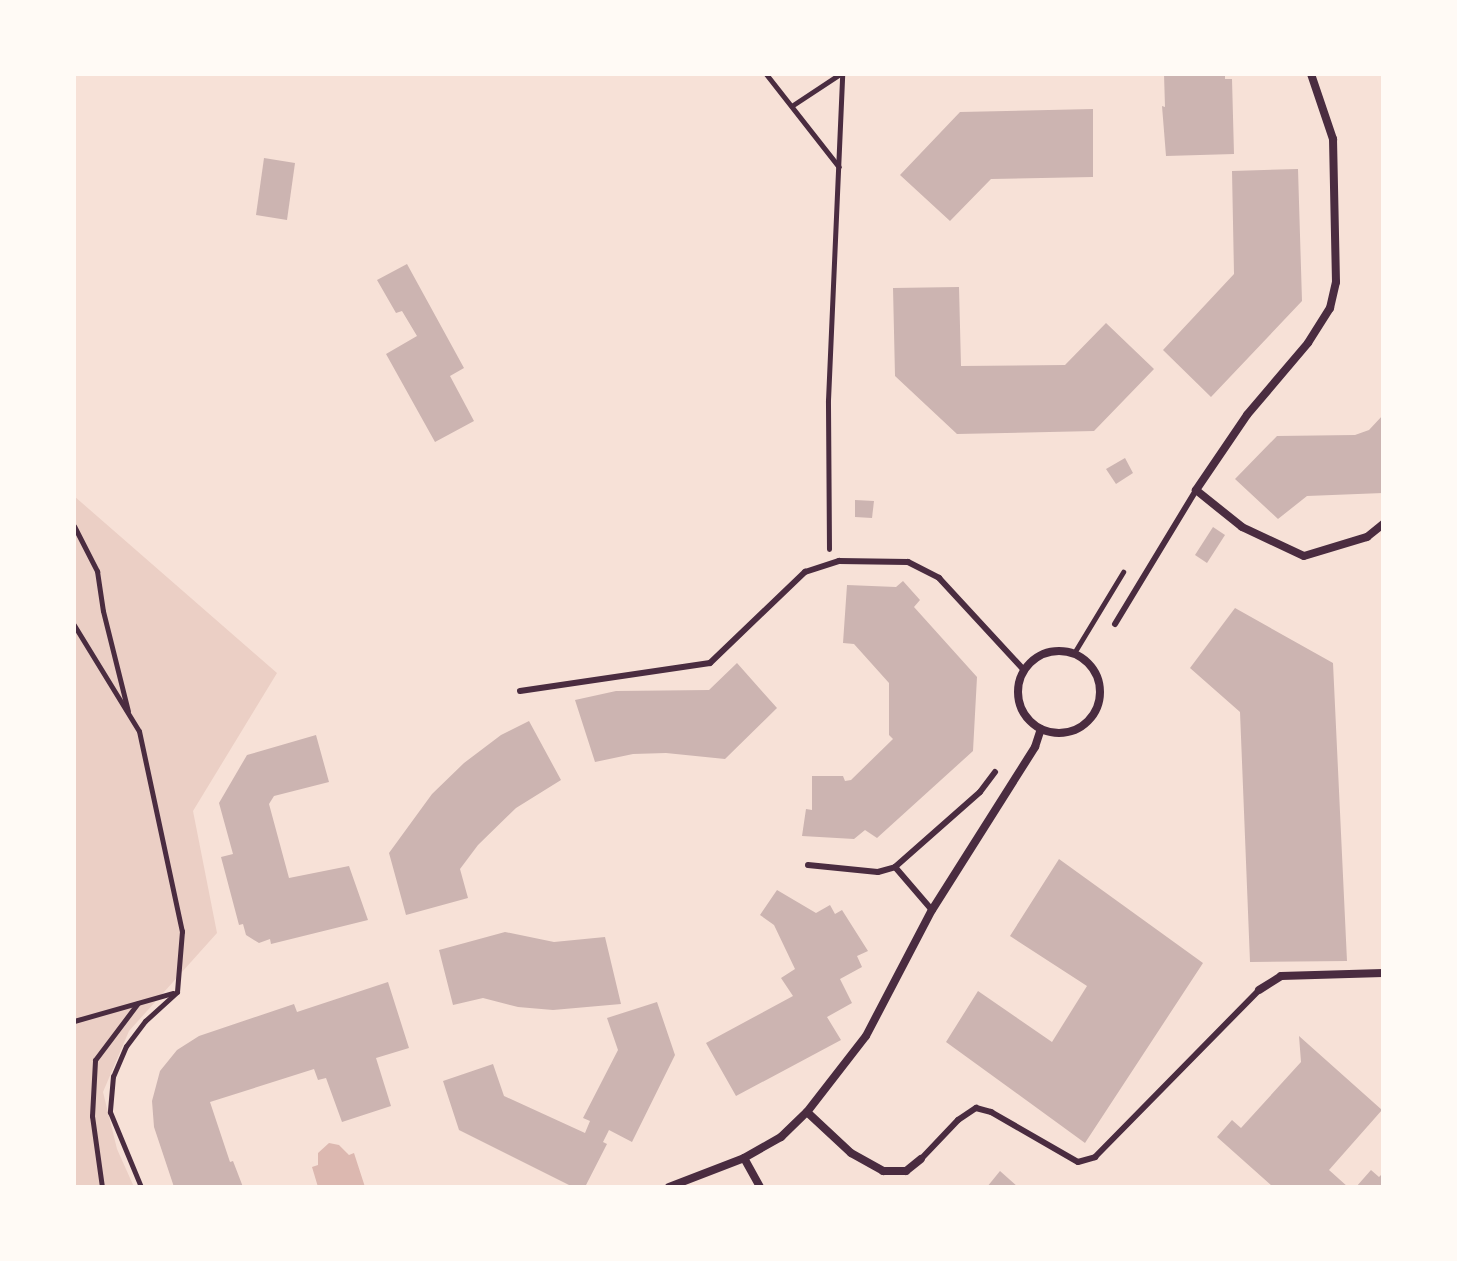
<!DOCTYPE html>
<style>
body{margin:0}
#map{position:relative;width:1457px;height:1261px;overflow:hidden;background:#f7e1d7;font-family:"Nunito Sans",sans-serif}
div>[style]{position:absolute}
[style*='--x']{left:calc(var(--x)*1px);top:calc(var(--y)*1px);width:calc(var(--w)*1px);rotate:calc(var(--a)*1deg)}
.green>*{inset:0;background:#ebcfc5}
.water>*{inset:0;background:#dcb8b0}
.building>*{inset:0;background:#ccb4b1}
.path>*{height:5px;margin:-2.5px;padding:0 2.5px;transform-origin:2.5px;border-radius:2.5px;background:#4a2c40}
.service>*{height:6px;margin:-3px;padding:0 3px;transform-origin:3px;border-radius:3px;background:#4a2c40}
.minor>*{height:8px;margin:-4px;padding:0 4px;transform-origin:4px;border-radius:4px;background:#4a2c40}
.minor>.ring{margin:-4px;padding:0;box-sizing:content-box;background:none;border:8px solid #4a2c40;border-radius:50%}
span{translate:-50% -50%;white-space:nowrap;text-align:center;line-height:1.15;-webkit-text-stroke:7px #fffaf5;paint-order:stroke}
.frame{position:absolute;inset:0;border:76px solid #fffaf5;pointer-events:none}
</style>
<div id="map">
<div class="green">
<i style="clip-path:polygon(74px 496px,277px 673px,193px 811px,217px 933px,129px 1031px,103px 1092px,117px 1149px,134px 1187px,74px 1187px)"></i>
</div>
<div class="water">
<i style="clip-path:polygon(329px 1143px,339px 1145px,349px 1155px,354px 1153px,365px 1187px,318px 1187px,312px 1167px,318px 1165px,318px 1153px)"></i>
</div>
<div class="building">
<i style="clip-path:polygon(1164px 74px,1225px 74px,1225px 79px,1232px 79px,1234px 154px,1166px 156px,1162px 106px,1165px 107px)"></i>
<i style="clip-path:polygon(1093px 109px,1093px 177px,991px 179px,950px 221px,900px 175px,960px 112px)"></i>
<i style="clip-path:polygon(264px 158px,295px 163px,287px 220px,256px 215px)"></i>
<i style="clip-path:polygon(1298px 169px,1302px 301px,1211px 397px,1163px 350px,1234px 274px,1232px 171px)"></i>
<i style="clip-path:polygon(407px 264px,464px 368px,450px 376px,474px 421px,435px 442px,386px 354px,417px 336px,402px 311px,396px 313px,377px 280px)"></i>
<i style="clip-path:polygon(959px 287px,961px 366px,1065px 365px,1106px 323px,1154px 369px,1094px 431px,957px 434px,895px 376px,893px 288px)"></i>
<i style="clip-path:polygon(1383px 415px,1383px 493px,1307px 496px,1278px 519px,1235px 479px,1277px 436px,1355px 435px,1369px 430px)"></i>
<i style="clip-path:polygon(1125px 458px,1133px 473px,1116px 484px,1106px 469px)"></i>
<i style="clip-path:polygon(855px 500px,874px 501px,872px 518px,855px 517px)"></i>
<i style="clip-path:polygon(1213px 527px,1225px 535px,1207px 563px,1195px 555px)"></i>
<i style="clip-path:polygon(903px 581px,920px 600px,914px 607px,977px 677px,973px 751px,877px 838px,865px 830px,854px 839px,802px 836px,806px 809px,812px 810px,812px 776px,843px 776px,845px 781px,851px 780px,893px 739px,889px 735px,889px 683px,854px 644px,843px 643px,847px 585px,896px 587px)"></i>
<i style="clip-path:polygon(1235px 608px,1333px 663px,1347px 961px,1250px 962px,1240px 712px,1190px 668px)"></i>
<i style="clip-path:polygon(737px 663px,777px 708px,725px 759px,666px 753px,633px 754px,595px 762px,575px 700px,616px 691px,709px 690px)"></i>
<i style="clip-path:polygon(529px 721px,561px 780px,516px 808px,478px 845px,460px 869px,468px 898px,406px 915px,389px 853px,432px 794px,464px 763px,501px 735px)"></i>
<i style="clip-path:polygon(316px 735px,329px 782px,274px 796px,269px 804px,289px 878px,349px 866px,368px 920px,271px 944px,270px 939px,259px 943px,246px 935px,243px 924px,239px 925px,221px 857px,233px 854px,219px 803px,247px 755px)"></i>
<i style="clip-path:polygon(1059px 859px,1203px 963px,1085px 1143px,946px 1042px,978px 991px,1052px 1042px,1087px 986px,1010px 936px)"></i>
<i style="clip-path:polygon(777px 890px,816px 913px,830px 905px,835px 914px,842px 910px,868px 951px,857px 956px,862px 967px,840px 979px,852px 1003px,827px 1017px,841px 1040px,736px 1096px,706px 1043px,793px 996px,781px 978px,795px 969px,774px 925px,760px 915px)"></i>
<i style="clip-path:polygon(505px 932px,554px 942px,605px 937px,621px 1004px,553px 1010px,518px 1007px,483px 998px,453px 1005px,439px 950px)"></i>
<i style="clip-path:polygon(388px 982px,409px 1048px,376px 1058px,391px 1106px,342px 1122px,326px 1078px,318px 1080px,314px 1069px,210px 1102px,230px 1162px,233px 1161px,243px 1187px,174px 1187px,154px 1127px,152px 1101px,160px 1071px,177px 1050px,199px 1036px,294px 1004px,297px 1012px)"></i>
<i style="clip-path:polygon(657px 1002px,675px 1055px,632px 1142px,609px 1130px,603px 1142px,607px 1144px,585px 1187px,573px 1187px,459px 1130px,443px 1081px,493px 1064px,504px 1096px,585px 1133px,590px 1121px,583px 1118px,618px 1050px,607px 1018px)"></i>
<i style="clip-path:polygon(1299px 1036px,1382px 1110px,1329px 1170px,1348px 1187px,1273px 1187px,1217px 1137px,1232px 1120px,1241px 1128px,1301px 1062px)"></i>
<i style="clip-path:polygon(1371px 1170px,1379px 1177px,1383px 1173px,1383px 1187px,1356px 1187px)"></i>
<i style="clip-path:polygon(1000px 1171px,1018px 1187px,987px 1187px)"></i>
</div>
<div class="path">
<i style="--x:766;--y:74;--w:118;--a:51.9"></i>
<i style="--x:793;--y:105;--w:56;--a:-33.4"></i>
<i style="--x:74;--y:526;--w:51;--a:62.9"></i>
<i style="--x:97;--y:571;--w:40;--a:81.5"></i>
<i style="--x:103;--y:611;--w:103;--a:76"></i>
<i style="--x:829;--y:549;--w:149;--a:-90.4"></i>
<i style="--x:828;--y:400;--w:326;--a:-87.5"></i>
<i style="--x:74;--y:625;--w:124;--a:58.5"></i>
<i style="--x:139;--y:731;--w:205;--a:77.9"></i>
<i style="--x:182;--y:931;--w:61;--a:94.7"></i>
<i style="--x:177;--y:992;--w:43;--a:137.8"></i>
<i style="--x:145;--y:1021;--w:31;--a:127"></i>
<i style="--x:126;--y:1046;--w:33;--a:113"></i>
<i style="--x:113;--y:1076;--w:36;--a:95"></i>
<i style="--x:110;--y:1112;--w:81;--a:67.5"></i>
<i style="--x:1074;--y:653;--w:95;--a:-58.8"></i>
<i style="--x:74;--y:1021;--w:103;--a:-15.8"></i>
<i style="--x:102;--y:1187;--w:72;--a:-98"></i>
<i style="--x:92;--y:1116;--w:56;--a:-86.9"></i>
<i style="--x:95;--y:1060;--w:71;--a:-53"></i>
</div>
<div class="service">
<i style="--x:1115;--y:624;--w:157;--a:-58.8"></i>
<i style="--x:520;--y:691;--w:192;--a:-8.4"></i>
<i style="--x:710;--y:663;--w:132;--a:-43.8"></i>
<i style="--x:805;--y:572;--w:36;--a:-18"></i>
<i style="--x:839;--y:561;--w:69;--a:0.8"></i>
<i style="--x:908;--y:562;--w:35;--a:27"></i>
<i style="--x:939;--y:578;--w:125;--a:47.3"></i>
<i style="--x:808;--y:865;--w:70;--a:5.7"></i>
<i style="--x:878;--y:872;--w:18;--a:-16"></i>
<i style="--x:895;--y:867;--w:57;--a:49.3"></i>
<i style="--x:895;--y:867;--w:113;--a:-41.4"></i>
<i style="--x:980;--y:792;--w:25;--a:-53"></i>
<i style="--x:921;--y:1159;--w:54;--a:-46.5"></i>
<i style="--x:958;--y:1120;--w:22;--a:-34"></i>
<i style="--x:976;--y:1108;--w:16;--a:15"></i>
<i style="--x:991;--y:1112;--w:100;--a:29.9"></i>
<i style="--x:1078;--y:1162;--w:18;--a:-16"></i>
<i style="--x:1095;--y:1157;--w:234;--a:-45.5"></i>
</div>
<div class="minor">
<i style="--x:1311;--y:74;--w:69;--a:71.3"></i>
<i style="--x:1333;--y:139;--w:143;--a:88.8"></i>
<i style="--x:1336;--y:282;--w:27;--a:103"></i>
<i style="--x:1330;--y:308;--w:41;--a:122.2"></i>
<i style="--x:1308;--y:343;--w:94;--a:130.3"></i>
<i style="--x:1247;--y:415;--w:91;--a:124.2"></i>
<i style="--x:1196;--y:490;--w:59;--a:38.8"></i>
<i style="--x:1242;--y:527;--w:68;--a:25.1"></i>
<i style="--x:1304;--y:556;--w:66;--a:-16.8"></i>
<i style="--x:1367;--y:537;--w:21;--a:-39"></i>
<i class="ring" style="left:1018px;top:651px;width:74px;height:74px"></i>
<i style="--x:1259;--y:990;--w:26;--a:-32"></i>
<i style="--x:1281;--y:976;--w:102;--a:-1.7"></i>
<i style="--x:807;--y:1112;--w:60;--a:43"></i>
<i style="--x:851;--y:1153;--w:37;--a:29"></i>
<i style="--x:883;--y:1171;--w:23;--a:0"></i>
<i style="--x:906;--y:1171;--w:19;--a:-39"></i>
<i style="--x:744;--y:1158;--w:33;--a:61"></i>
<i style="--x:669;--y:1187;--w:80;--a:-21.1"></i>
<i style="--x:744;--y:1158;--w:43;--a:-29.6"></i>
<i style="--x:781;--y:1137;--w:36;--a:-44"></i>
<i style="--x:807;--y:1112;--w:96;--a:-52.2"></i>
<i style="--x:866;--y:1036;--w:142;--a:-62.4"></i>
<i style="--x:932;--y:910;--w:193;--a:-57.7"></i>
<i style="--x:1035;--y:747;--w:19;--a:-72"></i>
</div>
<div class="frame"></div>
</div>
